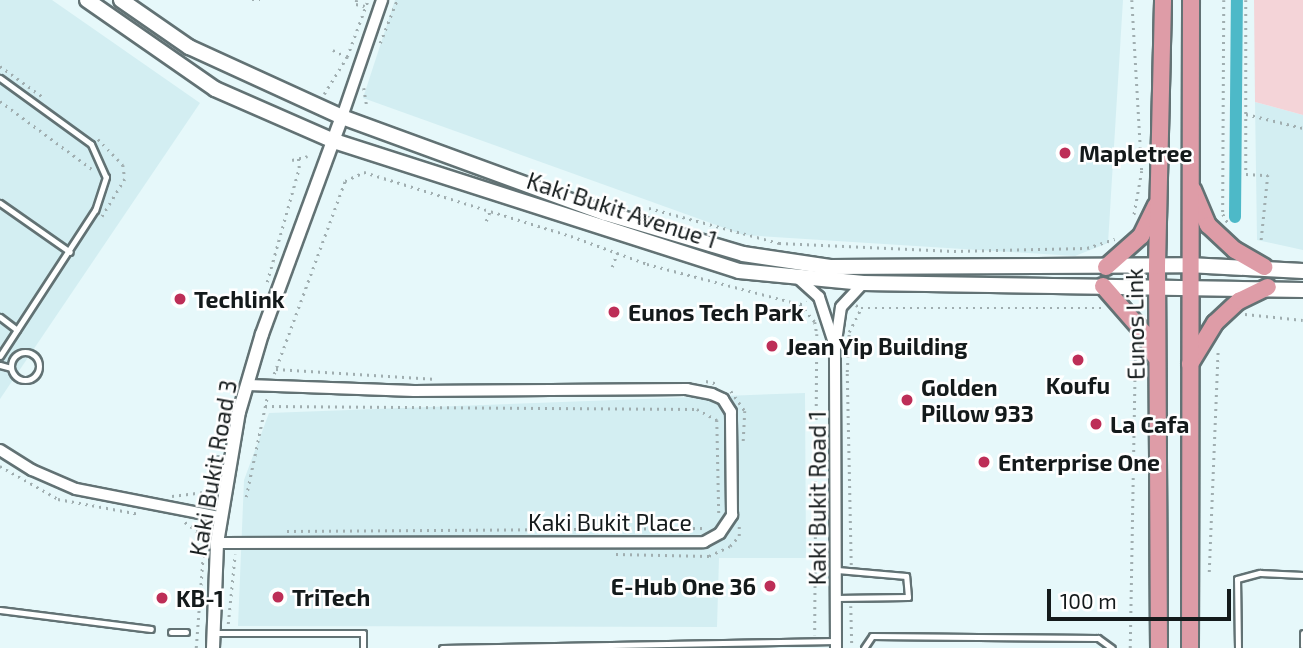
<!DOCTYPE html>
<style>
body{margin:0}
#map{position:relative;width:1303px;height:648px;overflow:hidden;background:#e6f8fa;font-family:"Exo 2",sans-serif}
div>[style]{position:absolute}
[style*='--x']{left:calc(var(--x)*1px);top:calc(var(--y)*1px);width:calc(var(--w)*1px);rotate:calc(var(--a)*1deg)}
.built>*{inset:0;background:#d3eef2}
.green>*{inset:0;background:#f4d4d8}
.canal>*{height:12px;margin:-6px;padding:0 6px;transform-origin:6px;border-radius:6px;background:#4db9c8}
.path>*{height:2.5px;margin-top:-1.25px;transform-origin:0;background:repeating-linear-gradient(90deg,#a0aeb0 0 2px,transparent 0 7px)}
.roads{filter:drop-shadow(2px 0 #627274) drop-shadow(-2px 0 #627274) drop-shadow(0 2px #627274) drop-shadow(0 -2px #627274)}
.service>*{height:5px;margin:-2.5px;padding:0 2.5px;transform-origin:2.5px;border-radius:2.5px;background:#fff}
.service>.ring{margin:-2.5px;padding:0;box-sizing:content-box;background:none;border:5px solid #fff;border-radius:50%}
.minor>*{height:10px;margin:-5px;padding:0 5px;transform-origin:5px;border-radius:5px;background:#fff}
.tertiary>*{height:12px;margin:-6px;padding:0 6px;transform-origin:6px;border-radius:6px;background:#fff}
.secondary>*{height:14px;margin:-7px;padding:0 7px;transform-origin:7px;border-radius:7px;background:#fff}
.trunk>*{height:16px;margin:-8px;padding:0 8px;transform-origin:8px;border-radius:8px;background:#de9ca7}
.dots>*{width:19px;height:19px;translate:-50% -50%;box-sizing:border-box;border:4px solid #fff;border-radius:50%}
span{translate:-50% -50%;white-space:nowrap;text-align:center;line-height:1.15;-webkit-text-stroke:5px #fff;paint-order:stroke}
.poi-label{font-size:23px;color:#141a1b;font-weight:700}
.left{translate:0 -50%;text-align:left}
.right{translate:-100% -50%;text-align:right}
.street-label{font-size:23px;color:#141a1b}
.scale{position:absolute;left:1047px;top:589px;width:184px;height:32px;box-sizing:border-box;border:4px solid #141a1b;border-top:0;padding-left:9px;font-size:21px;line-height:24px;white-space:nowrap;color:#141a1b;-webkit-text-stroke:5px #fff;paint-order:stroke}
</style>
<div id="map">
<div class="built">
<i style="clip-path:polygon(0 0,52px 0,200px 103px,0 399px)"></i>
<i style="clip-path:polygon(395px 0,1123px 0,1108px 243px,1075px 256px,744px 235px,363px 98px)"></i>
<i style="clip-path:polygon(1255px 102px,1303px 115px,1303px 250px,1257px 240px)"></i>
<i style="clip-path:polygon(805px 393px,806px 558px,719px 558px,717px 627px,238px 626px,244px 480px,269px 413px)"></i>
</div>
<div class="green">
<i style="clip-path:polygon(1254px 0,1303px 0,1303px 115px,1255px 102px)"></i>
</div>
<div class="canal">
<i style="--x:1235;--y:217;--w:217;--a:-89.5"></i>
</div>
<div class="path">
<i style="--x:252;--y:0;--w:8;--a:0"></i>
<i style="--x:357;--y:0;--w:4;--a:104"></i>
<i style="--x:356;--y:4;--w:9;--a:13"></i>
<i style="--x:1132;--y:0;--w:171;--a:86.7"></i>
<i style="--x:1142;--y:171;--w:46;--a:100.1"></i>
<i style="--x:1224;--y:0;--w:214;--a:90.3"></i>
<i style="--x:1223;--y:214;--w:10;--a:61"></i>
<i style="--x:1246;--y:0;--w:174;--a:90"></i>
<i style="--x:1246;--y:174;--w:22;--a:3"></i>
<i style="--x:1268;--y:175;--w:69;--a:95.8"></i>
<i style="--x:380;--y:43;--w:46;--a:-68.4"></i>
<i style="--x:333;--y:50;--w:16;--a:27"></i>
<i style="--x:0;--y:66;--w:53;--a:35.8"></i>
<i style="--x:364;--y:88;--w:19;--a:81"></i>
<i style="--x:324;--y:94;--w:44;--a:-58.1"></i>
<i style="--x:347;--y:57;--w:61;--a:-69.8"></i>
<i style="--x:0;--y:101;--w:114;--a:36.5"></i>
<i style="--x:1246;--y:114;--w:59;--a:13.8"></i>
<i style="--x:98;--y:139;--w:36;--a:46"></i>
<i style="--x:123;--y:165;--w:14;--a:82"></i>
<i style="--x:125;--y:179;--w:44;--a:121.2"></i>
<i style="--x:292;--y:160;--w:16;--a:-14"></i>
<i style="--x:649;--y:208;--w:135;--a:15.1"></i>
<i style="--x:779;--y:243;--w:175;--a:2.6"></i>
<i style="--x:954;--y:251;--w:133;--a:-1.3"></i>
<i style="--x:1087;--y:248;--w:29;--a:-18"></i>
<i style="--x:486;--y:221;--w:11;--a:-68"></i>
<i style="--x:612;--y:267;--w:15;--a:-70"></i>
<i style="--x:267;--y:282;--w:118;--a:-74.3"></i>
<i style="--x:299;--y:168;--w:11;--a:-95"></i>
<i style="--x:800;--y:304;--w:23;--a:50"></i>
<i style="--x:815;--y:322;--w:12;--a:81"></i>
<i style="--x:817;--y:334;--w:301;--a:90.4"></i>
<i style="--x:856;--y:305;--w:6;--a:31"></i>
<i style="--x:861;--y:308;--w:242;--a:0"></i>
<i style="--x:1245;--y:314;--w:58;--a:5.9"></i>
<i style="--x:276;--y:369;--w:157;--a:3.6"></i>
<i style="--x:274;--y:374;--w:206;--a:-69.8"></i>
<i style="--x:345;--y:181;--w:21;--a:-25"></i>
<i style="--x:364;--y:172;--w:217;--a:17.2"></i>
<i style="--x:571;--y:236;--w:81;--a:20.2"></i>
<i style="--x:647;--y:264;--w:158;--a:14.7"></i>
<i style="--x:800;--y:304;--w:7;--a:-27"></i>
<i style="--x:706;--y:381;--w:13;--a:13"></i>
<i style="--x:731;--y:391;--w:24;--a:55"></i>
<i style="--x:745;--y:411;--w:34;--a:93"></i>
<i style="--x:265;--y:406;--w:432;--a:0.4"></i>
<i style="--x:697;--y:409;--w:23;--a:29"></i>
<i style="--x:717;--y:420;--w:94;--a:88.8"></i>
<i style="--x:0;--y:466;--w:67;--a:29.6"></i>
<i style="--x:58;--y:499;--w:83;--a:10.4"></i>
<i style="--x:172;--y:496;--w:39;--a:-7"></i>
<i style="--x:211;--y:491;--w:42;--a:-79"></i>
<i style="--x:246;--y:497;--w:102;--a:-78.1"></i>
<i style="--x:185;--y:522;--w:21;--a:37"></i>
<i style="--x:287;--y:531;--w:420;--a:-0.4"></i>
<i style="--x:616;--y:554;--w:93;--a:1.2"></i>
<i style="--x:709;--y:556;--w:23;--a:-25"></i>
<i style="--x:730;--y:546;--w:13;--a:-48"></i>
<i style="--x:739;--y:536;--w:11;--a:-90"></i>
<i style="--x:851;--y:565;--w:193;--a:-91.2"></i>
<i style="--x:847;--y:372;--w:40;--a:-87.1"></i>
<i style="--x:849;--y:332;--w:27;--a:-63"></i>
<i style="--x:1209;--y:572;--w:224;--a:-87.7"></i>
<i style="--x:851;--y:606;--w:42;--a:88.6"></i>
<i style="--x:228;--y:624;--w:70;--a:-84.3"></i>
<i style="--x:196;--y:648;--w:93;--a:-85.7"></i>
<i style="--x:203;--y:555;--w:4;--a:14"></i>
<i style="--x:1130;--y:648;--w:300;--a:-89"></i>
</div>
<div class="roads">
<div class="service">
<i style="--x:0;--y:78;--w:112;--a:36"></i>
<i style="--x:91;--y:144;--w:36;--a:66"></i>
<i style="--x:106;--y:177;--w:35;--a:108"></i>
<i style="--x:95;--y:210;--w:174;--a:123.1"></i>
<i style="--x:0;--y:203;--w:85;--a:35"></i>
<i style="--x:0;--y:317;--w:21;--a:37"></i>
<i class="ring" style="left:11px;top:352px;width:23px;height:23px"></i>
<i style="--x:0;--y:365;--w:11;--a:15"></i>
<i style="--x:836;--y:598;--w:72;--a:-0.8"></i>
<i style="--x:908;--y:597;--w:21;--a:-95"></i>
<i style="--x:906;--y:576;--w:69;--a:-175"></i>
<i style="--x:0;--y:610;--w:152;--a:7.2"></i>
<i style="--x:171;--y:632;--w:15;--a:0"></i>
<i style="--x:213;--y:633;--w:150;--a:0"></i>
<i style="--x:363;--y:633;--w:15;--a:90"></i>
<i style="--x:1303;--y:633;--w:13;--a:90"></i>
<i style="--x:442;--y:648;--w:394;--a:-1"></i>
<i style="--x:864;--y:648;--w:14;--a:-56"></i>
<i style="--x:872;--y:636;--w:226;--a:0.5"></i>
<i style="--x:1098;--y:638;--w:17;--a:36"></i>
<i style="--x:1238;--y:648;--w:69;--a:-90.8"></i>
<i style="--x:1237;--y:579;--w:24;--a:-15"></i>
<i style="--x:1260;--y:573;--w:43;--a:2.7"></i>
</div>
<div class="minor">
<i style="--x:342;--y:117;--w:124;--a:-71.1"></i>
<i style="--x:799;--y:279;--w:27;--a:42"></i>
<i style="--x:819;--y:297;--w:45;--a:72"></i>
<i style="--x:0;--y:450;--w:38;--a:32"></i>
<i style="--x:32;--y:470;--w:48;--a:23.4"></i>
<i style="--x:76;--y:489;--w:147;--a:11"></i>
<i style="--x:217;--y:543;--w:487;--a:-0.1"></i>
<i style="--x:704;--y:542;--w:18;--a:-29"></i>
<i style="--x:720;--y:533;--w:22;--a:-56"></i>
<i style="--x:732;--y:515;--w:103;--a:-90.6"></i>
<i style="--x:731;--y:412;--w:15;--a:-122"></i>
<i style="--x:723;--y:399;--w:12;--a:-156"></i>
<i style="--x:712;--y:394;--w:25;--a:-169"></i>
<i style="--x:687;--y:389;--w:273;--a:179.6"></i>
<i style="--x:414;--y:391;--w:166;--a:-177.9"></i>
<i style="--x:836;--y:648;--w:300;--a:-90.2"></i>
<i style="--x:835;--y:348;--w:41;--a:-81.7"></i>
<i style="--x:841;--y:307;--w:33;--a:-47"></i>
</div>
<div class="tertiary">
<i style="--x:213;--y:648;--w:105;--a:-87.8"></i>
<i style="--x:217;--y:543;--w:133;--a:-80.5"></i>
<i style="--x:239;--y:412;--w:81;--a:-73.6"></i>
<i style="--x:262;--y:334;--w:231;--a:-69.8"></i>
</div>
<div class="secondary">
<i style="--x:87;--y:0;--w:156;--a:34.8"></i>
<i style="--x:215;--y:89;--w:130;--a:23.6"></i>
<i style="--x:334;--y:141;--w:425;--a:17.8"></i>
<i style="--x:739;--y:271;--w:125;--a:5.5"></i>
<i style="--x:863;--y:283;--w:440;--a:0.9"></i>
<i style="--x:121;--y:0;--w:83;--a:34.7"></i>
<i style="--x:189;--y:47;--w:168;--a:24.6"></i>
<i style="--x:342;--y:117;--w:280;--a:20.1"></i>
<i style="--x:605;--y:213;--w:144;--a:16.5"></i>
<i style="--x:743;--y:254;--w:88;--a:8.5"></i>
<i style="--x:830;--y:267;--w:358;--a:-0.3"></i>
<i style="--x:1188;--y:265;--w:115;--a:3"></i>
</div>
<div class="trunk">
<i style="--x:1193;--y:190;--w:38;--a:67"></i>
<i style="--x:1208;--y:225;--w:37;--a:43"></i>
<i style="--x:1235;--y:250;--w:34;--a:30"></i>
<i style="--x:1106;--y:267;--w:47;--a:-41.5"></i>
<i style="--x:1141;--y:236;--w:34;--a:-64"></i>
<i style="--x:1103;--y:286;--w:64;--a:48.8"></i>
<i style="--x:1145;--y:334;--w:24;--a:66"></i>
<i style="--x:1190;--y:364;--w:48;--a:-58.6"></i>
<i style="--x:1215;--y:323;--w:33;--a:-43"></i>
<i style="--x:1239;--y:301;--w:32;--a:-26"></i>
<i style="--x:1159;--y:648;--w:382;--a:-90.3"></i>
<i style="--x:1157;--y:266;--w:266;--a:-88.7"></i>
<i style="--x:1190;--y:648;--w:648;--a:-89.91"></i>
</div>
</div>
<div class="dots">
<i style="left:1065px;top:153px;background:#bd2e57"></i>
<i style="left:180px;top:299px;background:#bd2e57"></i>
<i style="left:614px;top:312px;background:#bd2e57"></i>
<i style="left:772px;top:346px;background:#bd2e57"></i>
<i style="left:1078px;top:360px;background:#bd2e57"></i>
<i style="left:907px;top:400px;background:#bd2e57"></i>
<i style="left:1096px;top:424px;background:#bd2e57"></i>
<i style="left:984px;top:462px;background:#bd2e57"></i>
<i style="left:770px;top:586px;background:#bd2e57"></i>
<i style="left:278px;top:597px;background:#bd2e57"></i>
<i style="left:162px;top:598px;background:#bd2e57"></i>
</div>
<div class="poi-label">
<span class="left" style="left:1079px;top:153px">Mapletree</span>
<span class="left" style="left:194px;top:299px">Techlink</span>
<span class="left" style="left:628px;top:312px">Eunos Tech Park</span>
<span class="left" style="left:786px;top:346px">Jean Yip Building</span>
<span style="left:1078px;top:385px">Koufu</span>
<span class="left" style="left:921px;top:400px">Golden<br>Pillow 933</span>
<span class="left" style="left:1110px;top:424px">La Cafa</span>
<span class="left" style="left:998px;top:462px">Enterprise One</span>
<span class="right" style="left:756px;top:586px">E-Hub One 36</span>
<span class="left" style="left:292px;top:597px">TriTech</span>
<span class="left" style="left:176px;top:598px">KB-1</span>
</div>
<div class="street-label">
<span style="left:622px;top:210px;rotate:18deg">Kaki Bukit Avenue 1</span>
<span style="left:1135px;top:324px;rotate:-91deg">Eunos Link</span>
<span style="left:213px;top:468px;rotate:-80deg">Kaki Bukit Road 3</span>
<span style="left:817px;top:498px;rotate:-90deg">Kaki Bukit Road 1</span>
<span style="left:610px;top:522px">Kaki Bukit Place</span>
</div>
<div class="scale">100 m</div>
</div>
